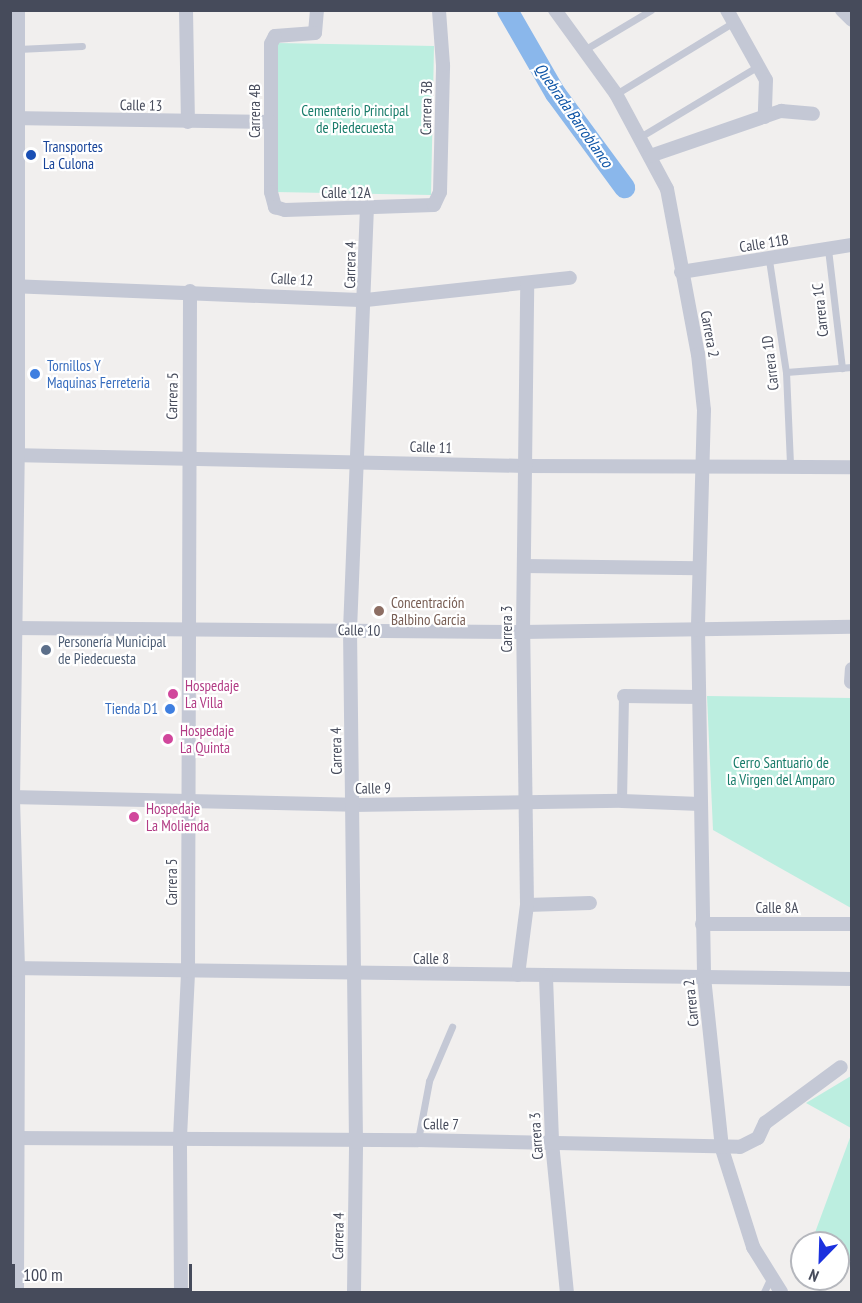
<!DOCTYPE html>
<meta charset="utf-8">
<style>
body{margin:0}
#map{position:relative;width:862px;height:1303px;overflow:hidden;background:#f1efee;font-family:"PT Sans Narrow",sans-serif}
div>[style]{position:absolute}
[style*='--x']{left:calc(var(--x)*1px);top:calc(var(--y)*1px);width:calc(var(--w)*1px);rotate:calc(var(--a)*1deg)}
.green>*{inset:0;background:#bceee0}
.river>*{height:21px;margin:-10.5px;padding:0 10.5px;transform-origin:10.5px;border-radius:10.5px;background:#8ab7eb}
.service>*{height:7px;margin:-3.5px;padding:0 3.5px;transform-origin:3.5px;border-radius:3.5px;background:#c4c8d5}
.pedestrian>*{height:10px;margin:-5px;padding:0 5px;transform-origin:5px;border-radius:5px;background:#c4c8d5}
.minor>*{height:14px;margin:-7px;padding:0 7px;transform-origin:7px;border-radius:7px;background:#c4c8d5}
.tertiary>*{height:18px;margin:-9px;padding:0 9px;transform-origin:9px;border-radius:9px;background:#c4c8d5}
.dots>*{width:16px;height:16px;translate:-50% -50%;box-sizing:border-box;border:3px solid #fff;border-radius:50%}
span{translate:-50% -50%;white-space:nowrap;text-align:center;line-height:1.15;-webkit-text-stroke:4.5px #fff;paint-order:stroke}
.street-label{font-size:15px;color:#464b5b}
.park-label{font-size:15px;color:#187c6a}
.transit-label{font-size:15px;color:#164399}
.left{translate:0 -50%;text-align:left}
.shop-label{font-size:15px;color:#366cbe}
.right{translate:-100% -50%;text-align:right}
.education-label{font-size:15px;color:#785e54}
.service-label{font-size:15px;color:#4e5e75}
.hotel-label{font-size:15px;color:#b23c85}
.water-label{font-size:16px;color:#0e55a7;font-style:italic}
.frame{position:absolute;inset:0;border:12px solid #464b5b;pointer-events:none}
.north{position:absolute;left:790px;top:1231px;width:60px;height:60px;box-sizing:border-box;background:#fff;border:2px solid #b5b7bd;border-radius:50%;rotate:203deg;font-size:16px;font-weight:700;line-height:24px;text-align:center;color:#464b5b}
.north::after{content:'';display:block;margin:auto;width:21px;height:27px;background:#1b31de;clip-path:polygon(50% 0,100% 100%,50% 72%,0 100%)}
.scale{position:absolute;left:12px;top:1264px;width:180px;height:27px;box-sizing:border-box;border:3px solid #464b5b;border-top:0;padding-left:8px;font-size:18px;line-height:21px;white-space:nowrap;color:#464b5b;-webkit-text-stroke:4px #fff;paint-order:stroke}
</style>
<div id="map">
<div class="green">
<i style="clip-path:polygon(277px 43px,434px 46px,431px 195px,276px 192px)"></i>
<i style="clip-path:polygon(707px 696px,851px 698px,851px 908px,713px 830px)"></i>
<i style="clip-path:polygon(851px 1076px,851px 1128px,806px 1103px)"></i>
<i style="clip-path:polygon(851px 1135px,851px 1266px,838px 1256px,838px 1243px,820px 1243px,813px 1238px)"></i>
</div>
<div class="river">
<i style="--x:507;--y:10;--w:96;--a:60"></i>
<i style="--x:555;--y:93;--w:117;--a:53.7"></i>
</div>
<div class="service">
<i style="--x:18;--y:49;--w:64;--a:-2.7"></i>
<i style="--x:584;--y:50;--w:78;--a:-30.8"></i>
<i style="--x:616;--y:94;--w:138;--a:-31.4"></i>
<i style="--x:640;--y:137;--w:138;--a:-31"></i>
<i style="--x:828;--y:249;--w:120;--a:83.3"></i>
<i style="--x:769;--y:260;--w:113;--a:81.4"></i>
<i style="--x:786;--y:372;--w:93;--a:87.5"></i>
<i style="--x:786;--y:372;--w:66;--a:-4.3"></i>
<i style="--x:418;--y:1140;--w:60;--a:-79.4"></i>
<i style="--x:429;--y:1081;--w:59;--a:-66.9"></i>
<i style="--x:764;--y:1292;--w:14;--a:-65"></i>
</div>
<div class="pedestrian">
<i style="--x:622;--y:801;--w:105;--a:-88.9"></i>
</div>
<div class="minor">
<i style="--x:186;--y:10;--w:112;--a:89"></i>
<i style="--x:317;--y:10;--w:23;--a:95"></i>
<i style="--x:315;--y:33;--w:40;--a:175.7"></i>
<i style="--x:275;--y:36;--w:9;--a:117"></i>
<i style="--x:271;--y:44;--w:148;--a:90"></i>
<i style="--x:271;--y:192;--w:16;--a:75"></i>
<i style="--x:275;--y:207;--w:10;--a:17"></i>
<i style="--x:285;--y:210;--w:149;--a:-1.9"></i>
<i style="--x:434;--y:205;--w:14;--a:-65"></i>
<i style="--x:440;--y:192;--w:127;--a:-88.6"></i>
<i style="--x:443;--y:65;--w:55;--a:-94.2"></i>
<i style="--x:555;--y:10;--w:104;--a:54"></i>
<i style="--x:616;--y:94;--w:108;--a:61.8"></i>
<i style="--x:667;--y:189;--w:168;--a:79.4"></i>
<i style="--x:698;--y:354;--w:56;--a:83.9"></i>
<i style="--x:704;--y:410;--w:219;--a:91.6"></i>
<i style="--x:698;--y:629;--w:348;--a:89"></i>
<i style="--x:704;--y:977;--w:173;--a:84"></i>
<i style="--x:722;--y:1149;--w:103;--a:72.4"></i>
<i style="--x:753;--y:1247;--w:53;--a:58.1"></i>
<i style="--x:727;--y:10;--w:80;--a:60.9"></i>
<i style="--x:766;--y:80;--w:37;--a:92"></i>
<i style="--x:842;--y:10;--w:14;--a:45"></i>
<i style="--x:10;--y:118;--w:261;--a:0.9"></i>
<i style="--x:650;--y:156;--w:139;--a:-19"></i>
<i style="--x:781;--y:111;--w:32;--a:5"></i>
<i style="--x:681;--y:272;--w:173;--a:-9"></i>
<i style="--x:10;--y:286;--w:356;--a:2.3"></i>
<i style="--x:366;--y:300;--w:205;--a:-6.2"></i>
<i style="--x:10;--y:455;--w:515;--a:1.22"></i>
<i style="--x:525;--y:466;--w:327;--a:0.2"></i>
<i style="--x:524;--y:566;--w:175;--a:0.7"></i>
<i style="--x:12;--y:628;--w:511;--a:0.45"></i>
<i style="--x:523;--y:632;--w:329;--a:-0.9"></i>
<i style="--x:851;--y:682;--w:13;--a:-86"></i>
<i style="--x:624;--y:696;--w:75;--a:0.8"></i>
<i style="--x:10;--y:797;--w:343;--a:1.3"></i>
<i style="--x:353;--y:805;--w:269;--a:-0.9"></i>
<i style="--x:622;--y:801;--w:78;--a:2.2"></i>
<i style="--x:527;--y:905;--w:63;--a:-1.8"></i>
<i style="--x:702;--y:924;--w:150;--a:0"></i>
<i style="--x:10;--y:968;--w:842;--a:0.75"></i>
<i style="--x:518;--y:975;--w:71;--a:-82.7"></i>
<i style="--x:527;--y:905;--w:273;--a:-90.8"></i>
<i style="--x:523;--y:632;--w:349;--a:-89.3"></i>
<i style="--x:546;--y:977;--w:166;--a:87.9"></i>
<i style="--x:552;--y:1143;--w:150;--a:84.3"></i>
<i style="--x:10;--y:1138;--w:408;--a:0.3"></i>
<i style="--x:418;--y:1140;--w:322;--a:1.2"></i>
<i style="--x:740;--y:1147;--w:20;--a:-27"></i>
<i style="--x:758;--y:1138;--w:17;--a:-65"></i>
<i style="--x:765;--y:1123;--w:94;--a:-36.4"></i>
<i style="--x:181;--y:1292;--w:155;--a:-90.4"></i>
<i style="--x:180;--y:1137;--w:166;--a:-87.2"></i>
<i style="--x:188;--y:971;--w:680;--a:-89.83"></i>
<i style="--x:354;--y:1292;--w:150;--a:-89.2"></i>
<i style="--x:356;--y:1142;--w:512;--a:-90.67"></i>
<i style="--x:350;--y:630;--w:421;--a:-87.7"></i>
</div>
<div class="tertiary">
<i style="--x:15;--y:1292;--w:324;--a:-89.8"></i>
<i style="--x:16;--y:968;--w:171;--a:-91.7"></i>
<i style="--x:11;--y:797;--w:342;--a:-89.2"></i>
<i style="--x:16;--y:455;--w:445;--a:-90"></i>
</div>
<div class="dots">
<i style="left:31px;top:155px;background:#1a4fb4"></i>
<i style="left:35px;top:374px;background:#3f7fe0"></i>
<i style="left:379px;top:611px;background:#8d6e63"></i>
<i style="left:46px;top:650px;background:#5c6f8a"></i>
<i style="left:173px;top:694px;background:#d1479c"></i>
<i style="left:170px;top:709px;background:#3f7fe0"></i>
<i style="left:168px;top:739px;background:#d1479c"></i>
<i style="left:134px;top:817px;background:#d1479c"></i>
</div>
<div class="street-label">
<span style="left:141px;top:105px;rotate:1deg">Calle 13</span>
<span style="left:426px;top:108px;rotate:-89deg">Carrera 3B</span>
<span style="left:255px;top:111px;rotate:-90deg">Carrera 4B</span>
<span style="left:346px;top:193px">Calle 12A</span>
<span style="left:764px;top:243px;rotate:-9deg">Calle 11B</span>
<span style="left:350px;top:265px;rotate:-89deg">Carrera 4</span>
<span style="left:292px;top:279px;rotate:3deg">Calle 12</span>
<span style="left:820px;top:310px;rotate:-96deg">Carrera 1C</span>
<span style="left:710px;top:334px;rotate:80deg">Carrera 2</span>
<span style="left:770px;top:363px;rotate:-97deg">Carrera 1D</span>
<span style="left:172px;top:396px;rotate:-89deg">Carrera 5</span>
<span style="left:431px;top:447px;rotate:2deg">Calle 11</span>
<span style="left:507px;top:629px;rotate:-90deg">Carrera 3</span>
<span style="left:359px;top:630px;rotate:1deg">Calle 10</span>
<span style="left:336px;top:751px;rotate:-91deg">Carrera 4</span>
<span style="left:373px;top:788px;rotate:-1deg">Calle 9</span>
<span style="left:172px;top:882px;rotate:-90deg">Carrera 5</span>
<span style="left:777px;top:908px">Calle 8A</span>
<span style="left:431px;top:959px">Calle 8</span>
<span style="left:691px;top:1003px;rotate:-96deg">Carrera 2</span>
<span style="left:441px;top:1124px;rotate:1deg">Calle 7</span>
<span style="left:536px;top:1136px;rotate:-94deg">Carrera 3</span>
<span style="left:338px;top:1236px;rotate:-89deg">Carrera 4</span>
</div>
<div class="park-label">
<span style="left:355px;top:119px">Cementerio Principal<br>de Piedecuesta</span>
<span style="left:781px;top:771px">Cerro Santuario de<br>la Virgen del Amparo</span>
</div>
<div class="transit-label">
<span class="left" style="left:43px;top:155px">Transportes<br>La Culona</span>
</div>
<div class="shop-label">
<span class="left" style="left:47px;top:374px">Tornillos Y<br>Maquinas Ferreteria</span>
<span class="right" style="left:158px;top:709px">Tienda D1</span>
</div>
<div class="education-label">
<span class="left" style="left:391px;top:611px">Concentración<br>Balbino Garcia</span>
</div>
<div class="service-label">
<span class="left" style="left:58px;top:650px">Personería Municipal<br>de Piedecuesta</span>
</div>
<div class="hotel-label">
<span class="left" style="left:185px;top:694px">Hospedaje<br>La Villa</span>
<span class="left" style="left:180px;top:739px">Hospedaje<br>La Quinta</span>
<span class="left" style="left:146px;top:817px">Hospedaje<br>La Molienda</span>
</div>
<div class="water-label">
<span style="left:574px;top:115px;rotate:55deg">Quebrada Barroblanco</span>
</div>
<div class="frame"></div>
<div class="north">N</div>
<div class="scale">100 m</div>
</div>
